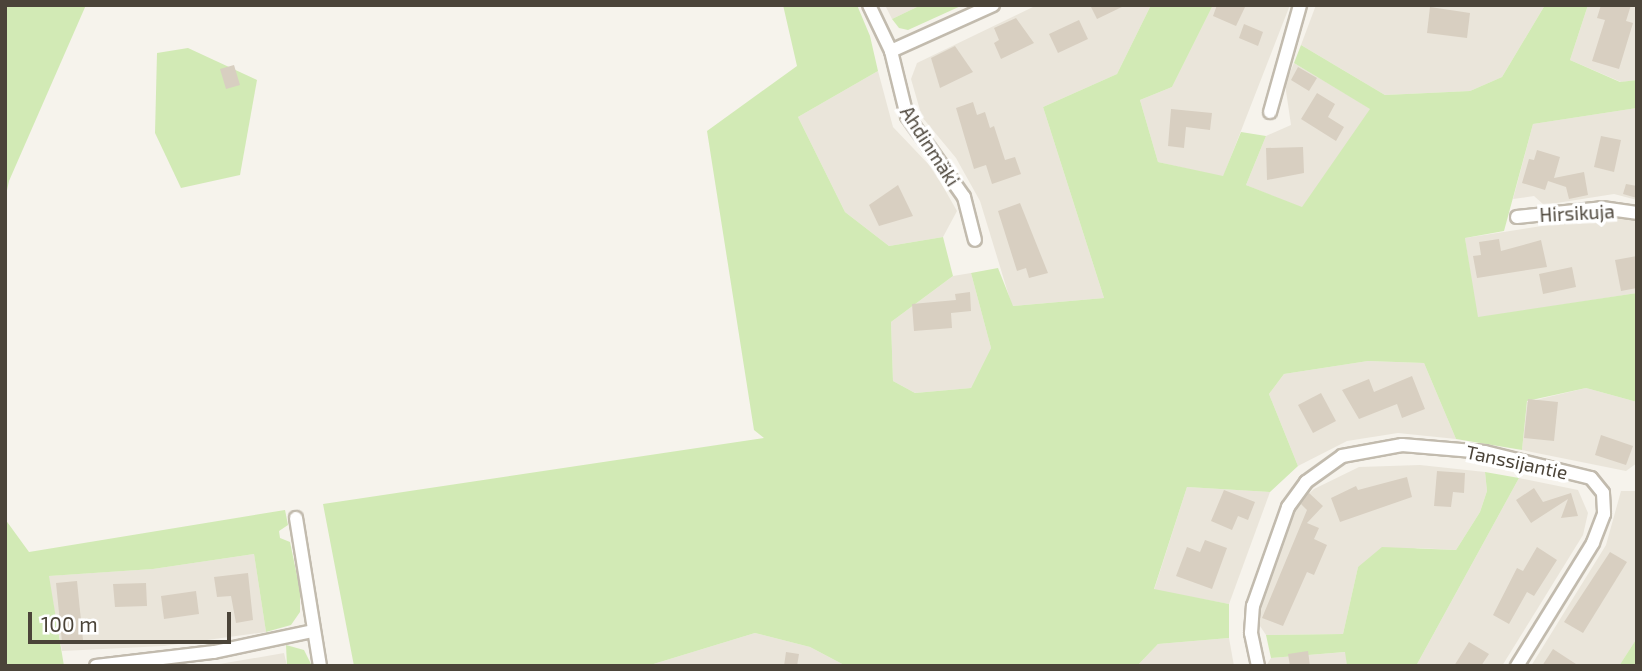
<!DOCTYPE html>
<meta charset="utf-8">
<style>
body{margin:0}
#map{position:relative;width:1642px;height:671px;overflow:hidden;background:#f6f3ec;font-family:"Exo 2",sans-serif}
div>[style]{position:absolute}
[style*='--x']{left:calc(var(--x)*1px);top:calc(var(--y)*1px);width:calc(var(--w)*1px);rotate:calc(var(--a)*1deg)}
.residential>*{inset:0;background:#eae5da}
.green>*{inset:0;background:#d2eab5}
.building>*{inset:0;background:#d8cfc1}
.roads{filter:drop-shadow(2px 0 #c2bbae) drop-shadow(-2px 0 #c2bbae) drop-shadow(0 2px #c2bbae) drop-shadow(0 -2px #c2bbae)}
.minor>*{height:12px;margin:-6px;padding:0 6px;transform-origin:6px;border-radius:6px;background:#fff}
span{translate:-50% -50%;white-space:nowrap;text-align:center;line-height:1.15;-webkit-text-stroke:7px #fff;paint-order:stroke}
.street-label{font-size:19px;color:#4b4439}
.frame{position:absolute;inset:0;border:7px solid #4b4439;pointer-events:none}
.scale{position:absolute;left:28px;top:612px;width:203px;height:32px;box-sizing:border-box;border:4px solid #4b4439;border-top:0;padding-left:9px;font-size:21px;line-height:24px;white-space:nowrap;color:#4b4439;-webkit-text-stroke:5px #fff;paint-order:stroke}
</style>
<div id="map">
<div class="residential">
<i style="clip-path:polygon(885px 5px,921px 5px,892px 19px)"></i>
<i style="clip-path:polygon(1037px 5px,1151px 5px,1117px 74px,1043px 107px,1104px 298px,1012px 306px,980px 201px,956px 158px,922px 117px,911px 79px,917px 63px)"></i>
<i style="clip-path:polygon(1213px 5px,1290px 5px,1223px 177px,1158px 162px,1140px 100px,1172px 87px)"></i>
<i style="clip-path:polygon(1316px 5px,1545px 5px,1502px 77px,1470px 91px,1385px 95px,1301px 45px)"></i>
<i style="clip-path:polygon(1588px 5px,1637px 5px,1637px 80px,1621px 82px,1570px 60px)"></i>
<i style="clip-path:polygon(1294px 63px,1371px 109px,1302px 208px,1246px 185px,1266px 136px,1291px 125px,1285px 84px)"></i>
<i style="clip-path:polygon(878px 71px,893px 127px,933px 169px,957px 211px,943px 237px,889px 246px,845px 212px,798px 117px)"></i>
<i style="clip-path:polygon(1637px 108px,1637px 200px,1614px 194px,1544px 205px,1534px 196px,1513px 199px,1533px 124px)"></i>
<i style="clip-path:polygon(1613px 215px,1637px 221px,1637px 293px,1477px 318px,1465px 238px)"></i>
<i style="clip-path:polygon(971px 273px,991px 348px,971px 388px,915px 393px,893px 381px,891px 322px,953px 276px)"></i>
<i style="clip-path:polygon(1368px 361px,1424px 363px,1456px 439px,1398px 433px,1347px 441px,1298px 466px,1269px 394px,1284px 374px)"></i>
<i style="clip-path:polygon(1586px 388px,1637px 402px,1637px 463px,1626px 471px,1522px 450px,1527px 402px)"></i>
<i style="clip-path:polygon(1420px 465px,1485px 472px,1487px 491px,1480px 512px,1456px 550px,1417px 548px,1358px 567px,1343px 634px,1266px 635px,1258px 623px,1258px 609px,1294px 508px,1314px 489px,1359px 467px)"></i>
<i style="clip-path:polygon(1519px 478px,1578px 490px,1588px 513px,1583px 535px,1502px 666px,1416px 666px)"></i>
<i style="clip-path:polygon(1187px 487px,1270px 492px,1229px 604px,1154px 590px)"></i>
<i style="clip-path:polygon(1621px 491px,1637px 491px,1637px 638px,1619px 666px,1531px 666px,1606px 545px)"></i>
<i style="clip-path:polygon(254px 554px,266px 632px,164px 646px,62px 651px,48px 576px,153px 569px)"></i>
<i style="clip-path:polygon(755px 633px,810px 647px,846px 666px,647px 666px)"></i>
<i style="clip-path:polygon(1229px 638px,1234px 666px,1137px 666px,1158px 644px)"></i>
<i style="clip-path:polygon(1346px 652px,1347px 666px,1266px 666px,1271px 658px)"></i>
<i style="clip-path:polygon(284px 653px,287px 666px,208px 666px)"></i>
</div>
<div class="green">
<i style="clip-path:polygon(5px 5px,86px 5px,9px 181px,5px 200px)"></i>
<i style="clip-path:polygon(783px 5px,857px 5px,870px 36px,878px 71px,798px 117px,845px 212px,889px 246px,943px 237px,953px 276px,891px 322px,893px 381px,915px 393px,971px 388px,991px 348px,971px 273px,998px 268px,1013px 306px,1104px 298px,1043px 107px,1117px 74px,1151px 5px,1213px 5px,1172px 87px,1140px 100px,1158px 162px,1223px 176px,1241px 132px,1266px 136px,1246px 185px,1302px 207px,1370px 109px,1294px 63px,1301px 45px,1385px 95px,1470px 91px,1502px 77px,1545px 5px,1588px 5px,1570px 60px,1620px 82px,1637px 80px,1637px 108px,1533px 124px,1504px 231px,1465px 238px,1478px 317px,1637px 293px,1637px 402px,1586px 388px,1527px 401px,1522px 450px,1456px 439px,1424px 363px,1368px 361px,1284px 374px,1269px 394px,1298px 466px,1270px 492px,1187px 487px,1154px 589px,1229px 604px,1229px 638px,1158px 644px,1137px 666px,846px 666px,810px 647px,755px 633px,647px 666px,354px 666px,323px 504px,764px 438px,754px 430px,707px 131px,797px 66px)"></i>
<i style="clip-path:polygon(921px 5px,963px 5px,908px 30px,899px 28px,892px 19px)"></i>
<i style="clip-path:polygon(188px 48px,257px 80px,240px 175px,181px 188px,155px 133px,157px 53px)"></i>
<i style="clip-path:polygon(1485px 472px,1519px 478px,1416px 666px,1347px 666px,1345px 652px,1271px 658px,1266px 635px,1343px 634px,1358px 567px,1382px 547px,1456px 550px,1480px 512px,1487px 491px)"></i>
<i style="clip-path:polygon(285px 510px,288px 525px,279px 531px,280px 538px,290px 542px,300px 590px,300px 612px,291px 625px,266px 632px,254px 554px,153px 569px,49px 576px,64px 666px,5px 666px,5px 519px,29px 552px)"></i>
<i style="clip-path:polygon(1637px 638px,1637px 666px,1619px 666px)"></i>
<i style="clip-path:polygon(286px 645px,304px 650px,312px 666px,287px 666px)"></i>
</div>
<div class="building">
<i style="clip-path:polygon(1090px 5px,1126px 5px,1097px 19px)"></i>
<i style="clip-path:polygon(1217px 5px,1246px 5px,1236px 26px,1213px 16px)"></i>
<i style="clip-path:polygon(1601px 5px,1631px 5px,1626px 21px,1633px 23px,1619px 69px,1592px 61px,1605px 20px,1597px 18px)"></i>
<i style="clip-path:polygon(1430px 7px,1470px 13px,1467px 38px,1427px 33px)"></i>
<i style="clip-path:polygon(1016px 18px,1034px 43px,1001px 59px,994px 43px,999px 40px,994px 28px)"></i>
<i style="clip-path:polygon(1079px 20px,1088px 39px,1058px 53px,1049px 34px)"></i>
<i style="clip-path:polygon(1244px 24px,1263px 32px,1258px 46px,1239px 38px)"></i>
<i style="clip-path:polygon(955px 46px,973px 72px,940px 88px,931px 58px)"></i>
<i style="clip-path:polygon(234px 65px,240px 85px,226px 89px,220px 69px)"></i>
<i style="clip-path:polygon(1298px 67px,1317px 78px,1309px 91px,1291px 80px)"></i>
<i style="clip-path:polygon(1317px 93px,1335px 104px,1328px 117px,1344px 127px,1336px 141px,1301px 119px)"></i>
<i style="clip-path:polygon(973px 102px,977px 115px,985px 112px,990px 128px,994px 126px,1005px 160px,1015px 157px,1021px 174px,992px 184px,986px 165px,974px 169px,956px 108px)"></i>
<i style="clip-path:polygon(1171px 109px,1212px 113px,1210px 130px,1186px 127px,1184px 148px,1168px 146px)"></i>
<i style="clip-path:polygon(1601px 136px,1621px 140px,1614px 172px,1594px 167px)"></i>
<i style="clip-path:polygon(1303px 147px,1304px 173px,1267px 180px,1266px 148px)"></i>
<i style="clip-path:polygon(1537px 150px,1560px 157px,1554px 178px,1584px 172px,1588px 195px,1569px 199px,1566px 187px,1548px 181px,1545px 190px,1522px 183px,1529px 159px,1534px 160px)"></i>
<i style="clip-path:polygon(1626px 184px,1637px 186px,1637px 198px,1623px 194px)"></i>
<i style="clip-path:polygon(898px 185px,913px 216px,879px 226px,869px 205px)"></i>
<i style="clip-path:polygon(1020px 203px,1048px 273px,1029px 278px,1026px 268px,1017px 271px,998px 211px)"></i>
<i style="clip-path:polygon(1499px 239px,1501px 251px,1541px 240px,1547px 267px,1477px 278px,1473px 256px,1481px 255px,1479px 242px)"></i>
<i style="clip-path:polygon(1637px 256px,1637px 288px,1621px 291px,1615px 260px)"></i>
<i style="clip-path:polygon(1572px 267px,1576px 287px,1543px 294px,1539px 274px)"></i>
<i style="clip-path:polygon(970px 292px,971px 311px,951px 313px,952px 328px,914px 331px,912px 304px,956px 300px,955px 294px)"></i>
<i style="clip-path:polygon(1412px 376px,1425px 409px,1402px 418px,1397px 404px,1359px 419px,1342px 390px,1369px 379px,1374px 392px)"></i>
<i style="clip-path:polygon(1321px 393px,1336px 421px,1313px 433px,1298px 405px)"></i>
<i style="clip-path:polygon(1528px 399px,1558px 402px,1554px 441px,1524px 438px)"></i>
<i style="clip-path:polygon(1601px 435px,1633px 446px,1626px 465px,1595px 455px)"></i>
<i style="clip-path:polygon(1437px 471px,1465px 473px,1464px 493px,1453px 492px,1451px 507px,1434px 506px)"></i>
<i style="clip-path:polygon(1407px 477px,1412px 497px,1340px 522px,1331px 498px,1356px 486px,1358px 490px)"></i>
<i style="clip-path:polygon(1534px 488px,1543px 502px,1571px 493px,1578px 516px,1561px 518px,1568px 499px,1531px 523px,1516px 500px)"></i>
<i style="clip-path:polygon(1224px 490px,1255px 502px,1248px 520px,1238px 516px,1232px 530px,1211px 521px)"></i>
<i style="clip-path:polygon(1309px 493px,1323px 506px,1307px 523px,1319px 528px,1314px 539px,1327px 545px,1314px 575px,1307px 572px,1283px 626px,1262px 618px,1307px 510px,1301px 504px)"></i>
<i style="clip-path:polygon(1205px 540px,1227px 548px,1212px 589px,1176px 576px,1187px 547px,1200px 552px)"></i>
<i style="clip-path:polygon(1537px 547px,1557px 560px,1534px 596px,1527px 592px,1509px 624px,1493px 615px,1517px 568px,1523px 571px)"></i>
<i style="clip-path:polygon(1610px 552px,1627px 562px,1583px 633px,1564px 622px)"></i>
<i style="clip-path:polygon(248px 573px,253px 620px,236px 623px,231px 596px,217px 597px,214px 577px)"></i>
<i style="clip-path:polygon(77px 581px,83px 640px,62px 642px,56px 583px)"></i>
<i style="clip-path:polygon(146px 583px,147px 606px,115px 607px,113px 584px)"></i>
<i style="clip-path:polygon(196px 591px,199px 614px,164px 619px,161px 596px)"></i>
<i style="clip-path:polygon(1469px 642px,1489px 654px,1481px 666px,1454px 666px)"></i>
<i style="clip-path:polygon(1553px 649px,1579px 666px,1542px 666px)"></i>
<i style="clip-path:polygon(1308px 651px,1310px 666px,1290px 666px,1288px 654px)"></i>
<i style="clip-path:polygon(786px 652px,799px 654px,797px 666px,784px 666px)"></i>
</div>
<div class="roads">
<div class="minor">
<i style="--x:869;--y:5;--w:51;--a:64.4"></i>
<i style="--x:891;--y:51;--w:67;--a:76.2"></i>
<i style="--x:907;--y:116;--w:99;--a:54.9"></i>
<i style="--x:964;--y:197;--w:44;--a:75.7"></i>
<i style="--x:891;--y:51;--w:112;--a:-24.3"></i>
<i style="--x:1270;--y:112;--w:111;--a:-74.3"></i>
<i style="--x:1517;--y:217;--w:85;--a:-6"></i>
<i style="--x:1602;--y:208;--w:35;--a:8"></i>
<i style="--x:296;--y:518;--w:150;--a:80.8"></i>
<i style="--x:96;--y:666;--w:119;--a:-6.8"></i>
<i style="--x:214;--y:652;--w:101;--a:-12"></i>
<i style="--x:1258;--y:666;--w:34;--a:-102"></i>
<i style="--x:1251;--y:633;--w:27;--a:-86"></i>
<i style="--x:1253;--y:606;--w:105;--a:-70.5"></i>
<i style="--x:1288;--y:507;--w:31;--a:-54"></i>
<i style="--x:1306;--y:482;--w:44;--a:-35.8"></i>
<i style="--x:1342;--y:456;--w:61;--a:-10.4"></i>
<i style="--x:1402;--y:445;--w:83;--a:4.8"></i>
<i style="--x:1485;--y:452;--w:109;--a:13.8"></i>
<i style="--x:1591;--y:478;--w:19;--a:51"></i>
<i style="--x:1603;--y:493;--w:21;--a:87"></i>
<i style="--x:1604;--y:514;--w:31;--a:111"></i>
<i style="--x:1593;--y:543;--w:145;--a:121.7"></i>
</div>
</div>
<div class="street-label">
<span style="left:930px;top:146px;rotate:57deg">Ahdinmäki</span>
<span style="left:1577px;top:213px;rotate:-3deg">Hirsikuja</span>
<span style="left:1517px;top:462px;rotate:12deg">Tanssijantie</span>
</div>
<div class="frame"></div>
<div class="scale">100 m</div>
</div>
